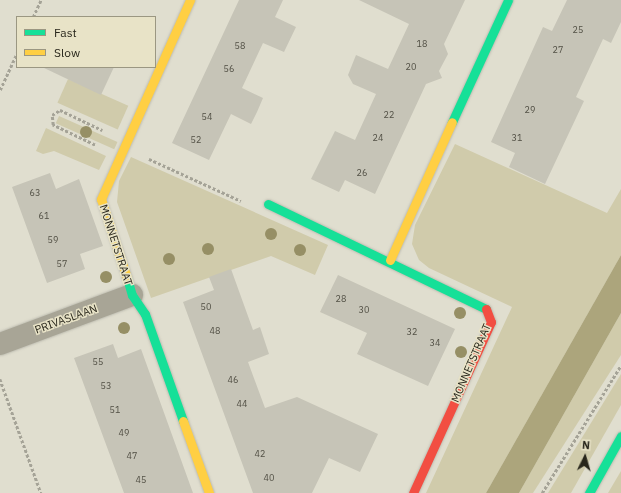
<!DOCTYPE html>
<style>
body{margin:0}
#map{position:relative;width:621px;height:493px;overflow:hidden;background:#e0decf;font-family:"IBM Plex Sans",sans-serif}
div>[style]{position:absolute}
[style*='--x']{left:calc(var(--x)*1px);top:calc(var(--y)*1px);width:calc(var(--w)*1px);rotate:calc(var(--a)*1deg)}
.green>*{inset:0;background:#d0cbab;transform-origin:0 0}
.water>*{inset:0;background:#aca57c}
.building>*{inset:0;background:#c6c4b7}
.path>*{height:2.5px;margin-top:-1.25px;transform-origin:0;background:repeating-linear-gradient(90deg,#a5a397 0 3px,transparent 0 5px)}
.roads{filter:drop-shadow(0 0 1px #bdbcb0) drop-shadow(0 0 1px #bdbcb0)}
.street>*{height:22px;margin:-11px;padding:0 11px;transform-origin:11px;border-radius:11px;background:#a8a596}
.fast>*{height:9px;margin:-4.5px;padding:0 4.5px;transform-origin:4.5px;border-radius:4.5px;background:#16e098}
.slow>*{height:9px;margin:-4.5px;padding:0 4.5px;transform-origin:4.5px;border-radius:4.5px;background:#ffcf43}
.jam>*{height:9px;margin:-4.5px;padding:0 4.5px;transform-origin:4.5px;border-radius:4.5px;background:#f24e42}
.trees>*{width:12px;height:12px;margin:-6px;border-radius:50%;background:#968f65}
span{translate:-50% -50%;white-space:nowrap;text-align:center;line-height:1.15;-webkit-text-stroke:3px #e8e3c7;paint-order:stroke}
.number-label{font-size:9px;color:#514f44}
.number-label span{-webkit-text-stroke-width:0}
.street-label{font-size:11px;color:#28261b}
.legend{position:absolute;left:16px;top:16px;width:140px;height:52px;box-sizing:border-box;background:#e8e3c7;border:1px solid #9b9782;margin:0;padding:5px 7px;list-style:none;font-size:12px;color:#28261b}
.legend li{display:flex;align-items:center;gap:8px;height:20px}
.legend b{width:20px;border:1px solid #9b9782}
.north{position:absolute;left:565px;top:437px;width:40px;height:40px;-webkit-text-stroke:3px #e8e3c7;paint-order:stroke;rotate:5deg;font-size:11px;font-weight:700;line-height:16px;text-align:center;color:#28261b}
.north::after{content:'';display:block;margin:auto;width:14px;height:18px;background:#28261b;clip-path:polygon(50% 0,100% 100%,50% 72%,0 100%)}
</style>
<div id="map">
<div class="green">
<div style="left:68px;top:79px;width:66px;height:26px;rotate:24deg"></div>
<div style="left:59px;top:116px;width:64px;height:8px;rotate:24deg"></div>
<div style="clip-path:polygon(46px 128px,106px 156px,99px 170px,54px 151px,43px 154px,36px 151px)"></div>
<div style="clip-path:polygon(455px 144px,607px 213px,621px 189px,621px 255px,486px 493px,426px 493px,512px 307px,429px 268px,419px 260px,412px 244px,415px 225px)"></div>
<div style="clip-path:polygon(131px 157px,328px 245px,315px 275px,271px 256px,151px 298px,117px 202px,119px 181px)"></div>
<div style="clip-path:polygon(621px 313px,621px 355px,533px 493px,519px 493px)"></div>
<div style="clip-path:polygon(621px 374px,621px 405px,571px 493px,548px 493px)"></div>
<div style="clip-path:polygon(621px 471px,621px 493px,608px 493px)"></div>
</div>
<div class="water">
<div style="clip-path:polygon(621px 255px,621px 313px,519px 493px,486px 493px)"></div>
</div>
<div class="building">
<div style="clip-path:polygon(239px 0,283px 0,275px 17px,296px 27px,284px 52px,263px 43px,242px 88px,263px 98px,257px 112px,251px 124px,231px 114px,209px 160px,172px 143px)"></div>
<div style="clip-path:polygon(359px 0,465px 0,444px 44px,448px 54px,439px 71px,442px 78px,426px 84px,375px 194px,345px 180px,339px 192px,311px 179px,335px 131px,355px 140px,376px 94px,353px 84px,348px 75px,356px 55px,388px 69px,409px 24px)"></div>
<div style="clip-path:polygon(567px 0,621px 0,621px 22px,611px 43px,603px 39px,576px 97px,584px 101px,545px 184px,509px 167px,515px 153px,491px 142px,543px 27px,552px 31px)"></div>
<div style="clip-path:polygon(42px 67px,114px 67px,101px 95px)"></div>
<div style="clip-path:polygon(50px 173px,56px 189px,79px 179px,103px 246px,80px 254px,85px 269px,47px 283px,12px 187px)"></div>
<div style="clip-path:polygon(231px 269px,253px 330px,260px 327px,269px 354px,248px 362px,265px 408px,297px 397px,378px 434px,360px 472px,329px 458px,312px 493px,253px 493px,183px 302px,214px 290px,209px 277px)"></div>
<div style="clip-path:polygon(338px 275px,455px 329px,428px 386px,357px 354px,367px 333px,320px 312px)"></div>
<div style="clip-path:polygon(113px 344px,118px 358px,141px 349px,193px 493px,124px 493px,74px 358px)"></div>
</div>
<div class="path">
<div style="--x:33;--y:17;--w:19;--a:-65"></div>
<div style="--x:0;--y:90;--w:41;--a:-65.3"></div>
<div style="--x:95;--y:145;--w:47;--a:-154.5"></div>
<div style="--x:53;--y:125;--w:10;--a:-96"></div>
<div style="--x:52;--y:115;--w:9;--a:-32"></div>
<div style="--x:60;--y:110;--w:47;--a:25.5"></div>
<div style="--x:149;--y:159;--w:101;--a:24.5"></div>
<div style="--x:0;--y:379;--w:121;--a:70.2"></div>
<div style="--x:542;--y:493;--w:150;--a:-58.3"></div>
</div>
<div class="roads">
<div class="street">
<div style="--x:0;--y:344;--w:141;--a:-20.4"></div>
</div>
<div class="fast">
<div style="--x:452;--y:122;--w:134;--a:-65.3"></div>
<div style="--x:268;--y:204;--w:242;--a:25.7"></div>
<div style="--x:127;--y:278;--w:18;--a:74"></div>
<div style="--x:132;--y:295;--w:23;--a:56"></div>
<div style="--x:145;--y:314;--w:114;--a:70.4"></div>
<div style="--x:589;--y:493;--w:65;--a:-60.7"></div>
</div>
<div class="slow">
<div style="--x:390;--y:260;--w:151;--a:-65.8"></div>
<div style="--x:127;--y:278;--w:83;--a:-108.2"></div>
<div style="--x:101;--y:199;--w:218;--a:-65.9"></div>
<div style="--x:183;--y:421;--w:77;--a:70.1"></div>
</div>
<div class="jam">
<div style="--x:413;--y:493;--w:188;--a:-65.5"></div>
<div style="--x:491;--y:322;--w:14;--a:-111"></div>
</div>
</div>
<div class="trees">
<div style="left:86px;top:132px"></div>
<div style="left:271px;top:234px"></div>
<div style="left:208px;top:249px"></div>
<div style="left:300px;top:250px"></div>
<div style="left:169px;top:259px"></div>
<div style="left:106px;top:277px"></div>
<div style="left:460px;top:313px"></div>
<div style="left:124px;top:328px"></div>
<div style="left:461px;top:352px"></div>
</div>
<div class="number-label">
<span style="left:578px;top:30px">25</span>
<span style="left:422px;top:44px">18</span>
<span style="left:240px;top:46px">58</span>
<span style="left:558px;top:50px">27</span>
<span style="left:411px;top:67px">20</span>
<span style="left:229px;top:69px">56</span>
<span style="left:530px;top:110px">29</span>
<span style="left:389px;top:115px">22</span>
<span style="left:207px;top:117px">54</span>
<span style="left:378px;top:138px">24</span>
<span style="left:517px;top:138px">31</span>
<span style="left:196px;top:140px">52</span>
<span style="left:362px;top:173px">26</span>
<span style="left:35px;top:193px">63</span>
<span style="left:44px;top:216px">61</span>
<span style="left:53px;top:240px">59</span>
<span style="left:62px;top:264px">57</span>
<span style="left:341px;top:299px">28</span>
<span style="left:206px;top:307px">50</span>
<span style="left:364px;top:310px">30</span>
<span style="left:215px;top:331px">48</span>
<span style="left:412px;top:332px">32</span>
<span style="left:435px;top:343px">34</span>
<span style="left:98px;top:362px">55</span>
<span style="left:233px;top:380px">46</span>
<span style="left:106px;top:386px">53</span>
<span style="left:242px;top:404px">44</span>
<span style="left:115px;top:410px">51</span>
<span style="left:124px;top:433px">49</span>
<span style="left:260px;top:454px">42</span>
<span style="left:132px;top:456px">47</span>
<span style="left:269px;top:478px">40</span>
<span style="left:141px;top:480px">45</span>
</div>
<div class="street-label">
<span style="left:116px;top:245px;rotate:72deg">MONNETSTRAAT</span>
<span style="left:66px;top:319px;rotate:-20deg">PRIVASLAAN</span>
<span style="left:471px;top:363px;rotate:-67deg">MONNETSTRAAT</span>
</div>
<ul class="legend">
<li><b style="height:5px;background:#16e098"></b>Fast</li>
<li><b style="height:5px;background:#ffcf43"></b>Slow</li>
</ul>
<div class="north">N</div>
</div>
